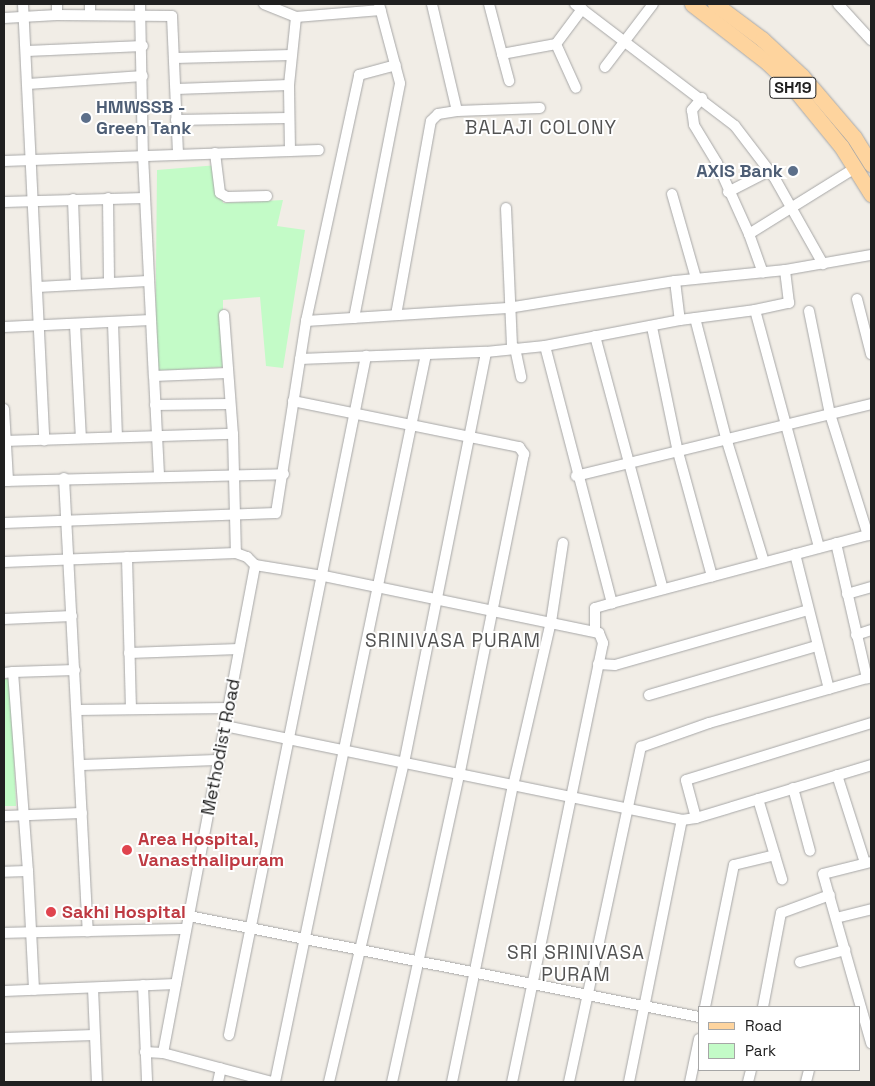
<!DOCTYPE html>
<style>
body{margin:0}
#map{position:relative;width:875px;height:1086px;overflow:hidden;background:#f1ede6;font-family:"Space Grotesk",sans-serif}
div>[style]{position:absolute}
[style*='--x']{left:calc(var(--x)*1px);top:calc(var(--y)*1px);width:calc(var(--w)*1px);rotate:calc(var(--a)*1deg)}
.park>*{inset:0;background:#c3fbc7}
.roads{filter:drop-shadow(0 0 1px #a7a7a7) drop-shadow(0 0 1px #a7a7a7)}
.street>*{height:10px;margin:-5px;padding:0 5px;transform-origin:5px;border-radius:5px;background:#fff}
.primary>*{height:15px;margin:-7.5px;padding:0 7.5px;transform-origin:7.5px;border-radius:7.5px;background:#fed49e}
.dots>*{width:14px;height:14px;translate:-50% -50%;box-sizing:border-box;border:2px solid #fff;border-radius:50%}
span{translate:-50% -50%;white-space:nowrap;text-align:center;line-height:1.15;-webkit-text-stroke:4px #fff;paint-order:stroke}
.shield-label span{padding:1px 4px;background:#fff;border:1px solid;border-radius:4px;-webkit-text-stroke-width:0}
.shield-label{font-size:16px;color:#202020;font-weight:700}
.service-label{font-size:18px;color:#4e5e75;font-weight:700}
.left{translate:0 -50%;text-align:left}
.right{translate:-100% -50%;text-align:right}
.street-label{font-size:18px;color:#202020}
.health-label{font-size:18px;color:#be3a42;font-weight:700}
.neighbourhood-label{font-size:19px;color:#535353;letter-spacing:1px}
.frame{position:absolute;inset:0;border:5px solid #202020;pointer-events:none}
.legend{position:absolute;left:698px;top:1006px;width:162px;height:65px;box-sizing:border-box;background:#fff;border:1px solid #a6a6a6;margin:0;padding:6px 9px;list-style:none;font-size:15px;color:#202020}
.legend li{display:flex;align-items:center;gap:10px;height:25px}
.legend b{width:25px;border:1px solid #a6a6a6}
</style>
<div id="map">
<div class="park">
<div style="clip-path:polygon(218px 165px,223px 203px,283px 200px,277px 226px,305px 230px,283px 368px,266px 366px,260px 297px,223px 300px,223px 367px,155px 371px,157px 170px)"></div>
<div style="clip-path:polygon(4px 679px,11px 679px,16px 806px,4px 806px)"></div>
</div>
<div class="roads">
<div class="street">
<div style="--x:23;--y:4;--w:437;--a:87.2"></div>
<div style="--x:57;--y:4;--w:11;--a:90"></div>
<div style="--x:90;--y:4;--w:10;--a:90"></div>
<div style="--x:140;--y:4;--w:151;--a:88.9"></div>
<div style="--x:143;--y:155;--w:221;--a:87.2"></div>
<div style="--x:154;--y:376;--w:73;--a:-2.4"></div>
<div style="--x:264;--y:4;--w:35;--a:22"></div>
<div style="--x:296;--y:17;--w:85;--a:-4.7"></div>
<div style="--x:489;--y:4;--w:52;--a:75.4"></div>
<div style="--x:502;--y:54;--w:55;--a:-10.5"></div>
<div style="--x:556;--y:44;--w:44;--a:-53.4"></div>
<div style="--x:575;--y:4;--w:201;--a:37.3"></div>
<div style="--x:735;--y:126;--w:64;--a:52.6"></div>
<div style="--x:774;--y:177;--w:100;--a:60.6"></div>
<div style="--x:838;--y:4;--w:49;--a:47.5"></div>
<div style="--x:4;--y:18;--w:53;--a:-3.2"></div>
<div style="--x:57;--y:15;--w:115;--a:0.5"></div>
<div style="--x:172;--y:16;--w:138;--a:87.5"></div>
<div style="--x:556;--y:44;--w:48;--a:65.6"></div>
<div style="--x:27;--y:51;--w:116;--a:-2.5"></div>
<div style="--x:502;--y:54;--w:28;--a:75"></div>
<div style="--x:175;--y:58;--w:116;--a:-1.5"></div>
<div style="--x:605;--y:67;--w:79;--a:-52.7"></div>
<div style="--x:28;--y:84;--w:115;--a:-4"></div>
<div style="--x:176;--y:89;--w:113;--a:-2"></div>
<div style="--x:702;--y:98;--w:16;--a:130"></div>
<div style="--x:692;--y:110;--w:15;--a:82"></div>
<div style="--x:694;--y:125;--w:44;--a:58.8"></div>
<div style="--x:717;--y:163;--w:78;--a:65.7"></div>
<div style="--x:749;--y:234;--w:41;--a:70.3"></div>
<div style="--x:457;--y:111;--w:83;--a:-2.1"></div>
<div style="--x:176;--y:120;--w:112;--a:-1"></div>
<div style="--x:290;--y:151;--w:66;--a:-90.9"></div>
<div style="--x:289;--y:85;--w:68;--a:-84.1"></div>
<div style="--x:215;--y:153;--w:40;--a:82.9"></div>
<div style="--x:220;--y:193;--w:8;--a:30"></div>
<div style="--x:227;--y:197;--w:40;--a:-1.4"></div>
<div style="--x:4;--y:161;--w:315;--a:-2"></div>
<div style="--x:728;--y:192;--w:46;--a:-27.1"></div>
<div style="--x:672;--y:194;--w:87;--a:74.1"></div>
<div style="--x:108;--y:198;--w:85;--a:89.3"></div>
<div style="--x:73;--y:199;--w:85;--a:88"></div>
<div style="--x:4;--y:202;--w:141;--a:-1.6"></div>
<div style="--x:506;--y:208;--w:140;--a:87.5"></div>
<div style="--x:749;--y:234;--w:125;--a:-31.9"></div>
<div style="--x:675;--y:281;--w:39;--a:83"></div>
<div style="--x:38;--y:287;--w:110;--a:-3.1"></div>
<div style="--x:857;--y:299;--w:57;--a:75.7"></div>
<div style="--x:755;--y:310;--w:246;--a:74.9"></div>
<div style="--x:809;--y:311;--w:105;--a:78.5"></div>
<div style="--x:830;--y:414;--w:127;--a:72.6"></div>
<div style="--x:224;--y:315;--w:119;--a:85.7"></div>
<div style="--x:233;--y:434;--w:119;--a:88.6"></div>
<div style="--x:396;--y:315;--w:197;--a:-79.8"></div>
<div style="--x:431;--y:121;--w:10;--a:-45"></div>
<div style="--x:438;--y:114;--w:19;--a:-9"></div>
<div style="--x:457;--y:111;--w:110;--a:-103.2"></div>
<div style="--x:354;--y:318;--w:239;--a:-78.9"></div>
<div style="--x:400;--y:83;--w:82;--a:-104.9"></div>
<div style="--x:695;--y:318;--w:124;--a:75.5"></div>
<div style="--x:726;--y:438;--w:130;--a:73"></div>
<div style="--x:306;--y:321;--w:202;--a:-3.7"></div>
<div style="--x:508;--y:308;--w:169;--a:-9.2"></div>
<div style="--x:675;--y:281;--w:111;--a:-5.7"></div>
<div style="--x:785;--y:270;--w:87;--a:-9.9"></div>
<div style="--x:113;--y:323;--w:114;--a:88"></div>
<div style="--x:75;--y:325;--w:113;--a:87"></div>
<div style="--x:4;--y:327;--w:147;--a:-2.7"></div>
<div style="--x:652;--y:327;--w:128;--a:78.3"></div>
<div style="--x:678;--y:452;--w:129;--a:74.7"></div>
<div style="--x:595;--y:336;--w:262;--a:75"></div>
<div style="--x:545;--y:346;--w:266;--a:75.4"></div>
<div style="--x:612;--y:603;--w:268;--a:-14.9"></div>
<div style="--x:515;--y:348;--w:30;--a:78"></div>
<div style="--x:300;--y:359;--w:186;--a:-2.2"></div>
<div style="--x:486;--y:352;--w:59;--a:-5.8"></div>
<div style="--x:545;--y:346;--w:137;--a:-10.9"></div>
<div style="--x:680;--y:320;--w:76;--a:-7.6"></div>
<div style="--x:755;--y:310;--w:35;--a:-12"></div>
<div style="--x:789;--y:303;--w:33;--a:-97"></div>
<div style="--x:154;--y:376;--w:99;--a:87.1"></div>
<div style="--x:293;--y:401;--w:231;--a:11.5"></div>
<div style="--x:519;--y:447;--w:9;--a:54"></div>
<div style="--x:524;--y:454;--w:328;--a:101.4"></div>
<div style="--x:459;--y:775;--w:314;--a:102.3"></div>
<div style="--x:155;--y:405;--w:74;--a:-0.8"></div>
<div style="--x:4;--y:409;--w:72;--a:86.8"></div>
<div style="--x:4;--y:441;--w:229;--a:-1.8"></div>
<div style="--x:576;--y:476;--w:304;--a:-13.7"></div>
<div style="--x:64;--y:478;--w:454;--a:87"></div>
<div style="--x:4;--y:481;--w:280;--a:-1.4"></div>
<div style="--x:4;--y:523;--w:272;--a:-2.1"></div>
<div style="--x:276;--y:513;--w:194;--a:-81.1"></div>
<div style="--x:306;--y:321;--w:252;--a:-77.8"></div>
<div style="--x:359;--y:75;--w:38;--a:-15"></div>
<div style="--x:836;--y:543;--w:139;--a:77.1"></div>
<div style="--x:795;--y:554;--w:139;--a:75.9"></div>
<div style="--x:127;--y:557;--w:152;--a:88.5"></div>
<div style="--x:4;--y:562;--w:232;--a:-2.2"></div>
<div style="--x:236;--y:553;--w:12;--a:20"></div>
<div style="--x:247;--y:557;--w:11;--a:45"></div>
<div style="--x:255;--y:565;--w:70;--a:9.1"></div>
<div style="--x:324;--y:576;--w:281;--a:11.7"></div>
<div style="--x:599;--y:633;--w:11;--a:68"></div>
<div style="--x:603;--y:643;--w:448;--a:101.7"></div>
<div style="--x:847;--y:594;--w:25;--a:-16"></div>
<div style="--x:4;--y:619;--w:68;--a:-2.5"></div>
<div style="--x:595;--y:630;--w:22;--a:-90"></div>
<div style="--x:595;--y:608;--w:18;--a:-16"></div>
<div style="--x:856;--y:635;--w:16;--a:-18"></div>
<div style="--x:129;--y:653;--w:110;--a:-2.1"></div>
<div style="--x:598;--y:664;--w:17;--a:3"></div>
<div style="--x:615;--y:665;--w:201;--a:-15.9"></div>
<div style="--x:13;--y:672;--w:62;--a:-1.8"></div>
<div style="--x:4;--y:673;--w:9;--a:-6"></div>
<div style="--x:13;--y:672;--w:200;--a:85.7"></div>
<div style="--x:28;--y:871;--w:24;--a:178"></div>
<div style="--x:649;--y:695;--w:175;--a:-16.3"></div>
<div style="--x:77;--y:710;--w:151;--a:-0.8"></div>
<div style="--x:225;--y:726;--w:467;--a:11.6"></div>
<div style="--x:682;--y:820;--w:14;--a:-8"></div>
<div style="--x:696;--y:818;--w:183;--a:-16.8"></div>
<div style="--x:81;--y:765;--w:137;--a:-2.1"></div>
<div style="--x:837;--y:775;--w:92;--a:72.3"></div>
<div style="--x:793;--y:788;--w:65;--a:74.9"></div>
<div style="--x:758;--y:799;--w:84;--a:73.3"></div>
<div style="--x:4;--y:816;--w:78;--a:-2.2"></div>
<div style="--x:696;--y:818;--w:39;--a:-105"></div>
<div style="--x:686;--y:780;--w:194;--a:-17.1"></div>
<div style="--x:871;--y:862;--w:49;--a:166"></div>
<div style="--x:823;--y:874;--w:176;--a:74.1"></div>
<div style="--x:28;--y:871;--w:119;--a:87.1"></div>
<div style="--x:189;--y:916;--w:520;--a:11.2"></div>
<div style="--x:836;--y:918;--w:36;--a:-14"></div>
<div style="--x:4;--y:933;--w:182;--a:-1.3"></div>
<div style="--x:800;--y:962;--w:47;--a:-14.9"></div>
<div style="--x:143;--y:985;--w:97;--a:87.6"></div>
<div style="--x:93;--y:988;--w:94;--a:87.6"></div>
<div style="--x:4;--y:991;--w:172;--a:-2.3"></div>
<div style="--x:705;--y:1007;--w:145;--a:-78.5"></div>
<div style="--x:734;--y:865;--w:42;--a:-13.7"></div>
<div style="--x:763;--y:1007;--w:96;--a:-79.2"></div>
<div style="--x:781;--y:913;--w:52;--a:-20.2"></div>
<div style="--x:229;--y:1035;--w:693;--a:-78.59"></div>
<div style="--x:4;--y:1038;--w:90;--a:-1.9"></div>
<div style="--x:145;--y:1052;--w:18;--a:3"></div>
<div style="--x:163;--y:1053;--w:113;--a:14.9"></div>
<div style="--x:163;--y:1053;--w:497;--a:-79.3"></div>
<div style="--x:218;--y:1082;--w:14;--a:-78"></div>
<div style="--x:275;--y:1082;--w:743;--a:-78.28"></div>
<div style="--x:329;--y:1082;--w:328;--a:-76.8"></div>
<div style="--x:404;--y:763;--w:419;--a:-78.7"></div>
<div style="--x:452;--y:1082;--w:302;--a:-78.4"></div>
<div style="--x:513;--y:786;--w:168;--a:-77"></div>
<div style="--x:551;--y:622;--w:80;--a:-81.4"></div>
<div style="--x:569;--y:1082;--w:343;--a:-77.9"></div>
<div style="--x:641;--y:747;--w:72;--a:-19.4"></div>
<div style="--x:709;--y:723;--w:168;--a:-15.9"></div>
<div style="--x:629;--y:1082;--w:267;--a:-78.6"></div>
<div style="--x:690;--y:1082;--w:44;--a:-78.2"></div>
<div style="--x:748;--y:1082;--w:12;--a:-76"></div>
<div style="--x:806;--y:1082;--w:12;--a:-76"></div>
</div>
<div class="primary">
<div style="--x:692;--y:4;--w:96;--a:37.8"></div>
<div style="--x:768;--y:63;--w:32;--a:44"></div>
<div style="--x:791;--y:85;--w:79;--a:50.7"></div>
<div style="--x:841;--y:146;--w:57;--a:58"></div>
<div style="--x:715;--y:4;--w:59;--a:36.7"></div>
<div style="--x:762;--y:39;--w:54;--a:42.8"></div>
<div style="--x:802;--y:76;--w:80;--a:49.6"></div>
<div style="--x:854;--y:137;--w:32;--a:58"></div>
</div>
</div>
<div class="dots">
<div style="left:86px;top:118px;background:#5c6f8a"></div>
<div style="left:793px;top:171px;background:#5c6f8a"></div>
<div style="left:127px;top:850px;background:#e0444e"></div>
<div style="left:51px;top:912px;background:#e0444e"></div>
</div>
<div class="shield-label">
<span style="left:793px;top:88px">SH19</span>
</div>
<div class="service-label">
<span class="left" style="left:96px;top:118px">HMWSSB -<br>Green Tank</span>
<span class="right" style="left:783px;top:171px">AXIS Bank</span>
</div>
<div class="street-label">
<span style="left:221px;top:747px;rotate:-79deg">Methodist Road</span>
</div>
<div class="health-label">
<span class="left" style="left:138px;top:850px">Area Hospital,<br>Vanasthalipuram</span>
<span class="left" style="left:62px;top:912px">Sakhi Hospital</span>
</div>
<div class="neighbourhood-label">
<span style="left:541px;top:128px">BALAJI COLONY</span>
<span style="left:453px;top:641px">SRINIVASA PURAM</span>
<span style="left:576px;top:964px">SRI SRINIVASA<br>PURAM</span>
</div>
<div class="frame"></div>
<ul class="legend">
<li><b style="height:6px;background:#fed49e"></b>Road</li>
<li><b style="height:14px;background:#c3fbc7"></b>Park</li>
</ul>
</div>
